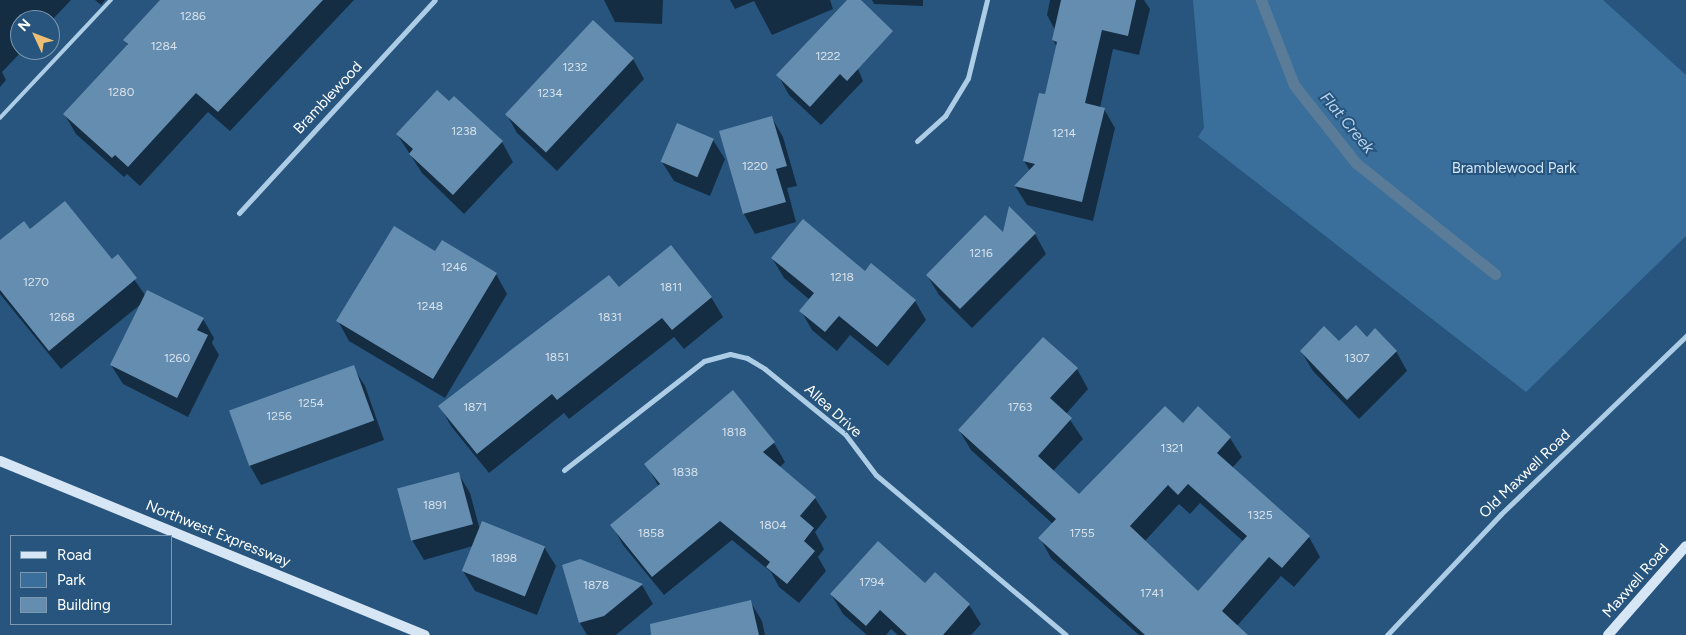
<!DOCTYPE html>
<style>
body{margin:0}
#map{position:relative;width:1686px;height:635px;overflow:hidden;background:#27557e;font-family:Figtree,sans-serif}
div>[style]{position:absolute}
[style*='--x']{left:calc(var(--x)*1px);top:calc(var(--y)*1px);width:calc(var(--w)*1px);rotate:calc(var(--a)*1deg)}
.green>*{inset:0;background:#3b6f9b}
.shadow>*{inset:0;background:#0007}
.stream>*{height:11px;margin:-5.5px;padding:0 5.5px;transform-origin:5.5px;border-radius:5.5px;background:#5a7c98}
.building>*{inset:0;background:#648db0;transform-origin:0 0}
.service>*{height:4px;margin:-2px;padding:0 2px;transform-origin:2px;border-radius:2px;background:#adcce5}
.minor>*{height:5px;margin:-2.5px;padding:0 2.5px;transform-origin:2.5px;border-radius:2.5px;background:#adcce5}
.secondary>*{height:10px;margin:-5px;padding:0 5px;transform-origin:5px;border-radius:5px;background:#d6e6f5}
span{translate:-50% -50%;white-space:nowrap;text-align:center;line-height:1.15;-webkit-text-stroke:4px #27557e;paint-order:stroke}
.number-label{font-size:12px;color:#d8e2eb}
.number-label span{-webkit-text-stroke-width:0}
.street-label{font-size:15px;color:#fff}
.park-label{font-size:15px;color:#d0e4f4}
.water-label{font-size:16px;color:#b8d5ed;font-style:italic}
.legend{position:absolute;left:10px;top:535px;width:162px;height:90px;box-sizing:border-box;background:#27557e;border:1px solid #7d99b2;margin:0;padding:6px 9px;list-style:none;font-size:15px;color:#fff}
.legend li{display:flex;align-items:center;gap:10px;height:25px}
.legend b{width:25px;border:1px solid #7d99b2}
.north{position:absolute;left:10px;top:10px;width:50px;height:50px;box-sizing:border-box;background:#27557e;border:1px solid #7d99b2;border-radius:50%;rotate:313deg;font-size:14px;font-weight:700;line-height:20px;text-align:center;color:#fff}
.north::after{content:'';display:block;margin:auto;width:18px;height:22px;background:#edbe73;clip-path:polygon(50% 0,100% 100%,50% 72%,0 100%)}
</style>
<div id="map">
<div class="green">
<div style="clip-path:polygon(1193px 0,1603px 0,1686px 75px,1686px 236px,1526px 392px,1198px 137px,1204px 128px)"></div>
</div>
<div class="shadow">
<div style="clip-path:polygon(0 0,71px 0,50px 22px,20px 20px,20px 50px,23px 50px,2px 72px,6px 80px,0 87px)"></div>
<div style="clip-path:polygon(95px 0,105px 0,101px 5px)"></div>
<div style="clip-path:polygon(162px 0,354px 0,230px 131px,208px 112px,140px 186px,127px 174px,124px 177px,76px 134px,65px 115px,128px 46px,125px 41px)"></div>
<div style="clip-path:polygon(604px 0,663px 0,662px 24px,615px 22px)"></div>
<div style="clip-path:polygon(730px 0,830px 0,833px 9px,772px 35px,754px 1px,735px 9px)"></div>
<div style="clip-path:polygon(872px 0,923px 0,923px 6px,874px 4px)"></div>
<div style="clip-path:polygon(1050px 0,1144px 0,1150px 9px,1139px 55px,1113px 49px,1100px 108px,1104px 109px,1115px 128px,1093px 221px,1027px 205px,1015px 186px,1030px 171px,1024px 161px,1046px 96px,1057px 47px,1053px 40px,1055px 30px,1047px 15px)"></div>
<div style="clip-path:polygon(844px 35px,863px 81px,821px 125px,789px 95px,778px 75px)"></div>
<div style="clip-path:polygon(633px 59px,644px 79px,557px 171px,517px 133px,506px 113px)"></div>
<div style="clip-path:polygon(772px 118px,783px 137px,797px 186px,787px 188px,796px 222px,755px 234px,744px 214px,721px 132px)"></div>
<div style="clip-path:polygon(397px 134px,502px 142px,513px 162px,464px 214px,422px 173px)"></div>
<div style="clip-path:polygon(713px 140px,725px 159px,710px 196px,674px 181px,662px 162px)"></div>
<div style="clip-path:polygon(30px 230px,112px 261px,118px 256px,145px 295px,203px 319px,214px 338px,212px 343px,219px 355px,188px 417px,123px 384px,111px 365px,141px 304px,61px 369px,0 294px,0 242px)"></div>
<div style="clip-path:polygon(1004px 234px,1035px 234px,1046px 254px,972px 328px,939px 295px,927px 275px)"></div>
<div style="clip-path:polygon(435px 252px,496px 274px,507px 294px,445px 398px,349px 341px,338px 321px)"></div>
<div style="clip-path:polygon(772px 258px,915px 301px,926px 320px,888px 366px,850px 335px,837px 351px,812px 330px,801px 311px,810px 300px,784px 278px)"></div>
<div style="clip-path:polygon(619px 289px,711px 297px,723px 317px,684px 349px,674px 337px,569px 419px,564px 413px,489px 473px,451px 426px,440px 406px)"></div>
<div style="clip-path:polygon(1367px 338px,1396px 351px,1407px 371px,1359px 419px,1313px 371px,1301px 351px)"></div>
<div style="clip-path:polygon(353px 367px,365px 386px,384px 440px,261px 485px,250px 466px,230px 412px)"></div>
<div style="clip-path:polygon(evenodd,1077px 369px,1088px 389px,1066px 414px,1083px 439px,1053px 471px,1079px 496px,1183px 424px,1198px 408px,1230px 438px,1242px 457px,1232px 468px,1309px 537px,1320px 557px,1294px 587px,1281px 576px,1237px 626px,1246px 635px,1139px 635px,1051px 558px,1040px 538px,1053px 524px,971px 450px,959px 430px,1077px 369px,1200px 503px,1244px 542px,1198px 593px,1144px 542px,1179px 504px,1190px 514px,1200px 503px)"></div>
<div style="clip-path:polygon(774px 443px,785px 462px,780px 467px,815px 498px,827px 517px,815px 532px,824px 549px,818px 557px,826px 571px,799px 603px,779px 587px,771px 572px,732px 540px,664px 595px,623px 545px,612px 525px,659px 487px,646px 464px)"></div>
<div style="clip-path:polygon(458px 473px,470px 493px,480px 530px,544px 547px,556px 566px,537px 615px,475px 591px,463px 571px,473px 546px,424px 560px,412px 540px)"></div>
<div style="clip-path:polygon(580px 561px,642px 585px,653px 604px,616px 635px,587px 635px,580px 623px,563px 566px)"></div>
<div style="clip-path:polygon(925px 585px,969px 605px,981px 624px,971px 635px,898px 635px,891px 629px,886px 635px,867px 635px,843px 614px,831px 594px)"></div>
<div style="clip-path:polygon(750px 601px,762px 621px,765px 635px,683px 635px)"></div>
</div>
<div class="stream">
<div style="--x:1261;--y:0;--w:91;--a:68.8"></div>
<div style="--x:1294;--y:85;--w:100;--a:51.5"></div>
<div style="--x:1356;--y:163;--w:178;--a:38.6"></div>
</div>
<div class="building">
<div style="clip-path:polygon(160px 0,323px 0,218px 112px,196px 93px,128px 167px,115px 155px,112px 158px,63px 114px,128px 44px,123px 40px)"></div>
<div style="clip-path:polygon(847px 0,861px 0,893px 31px,847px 81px,840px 74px,810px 107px,776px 75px)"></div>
<div style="clip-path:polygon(1061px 0,1136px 0,1128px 36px,1102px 30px,1085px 103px,1105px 108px,1082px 202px,1014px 186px,1035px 164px,1023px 161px,1039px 93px,1045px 94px,1057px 42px,1052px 40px)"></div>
<div style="left:593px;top:20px;width:56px;height:129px;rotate:43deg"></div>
<div style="clip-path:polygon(437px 90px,449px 101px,454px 96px,503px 141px,453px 195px,409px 154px,413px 149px,396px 134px)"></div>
<div style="clip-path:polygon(772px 116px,787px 166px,776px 169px,786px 202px,743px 214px,719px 131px)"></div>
<div style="left:677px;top:123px;width:40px;height:42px;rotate:23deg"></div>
<div style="clip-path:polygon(65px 201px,112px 259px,118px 254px,137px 278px,49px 351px,0 290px,0 240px,24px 221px,30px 229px)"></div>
<div style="clip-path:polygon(1009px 206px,1036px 233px,960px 309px,926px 275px,985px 215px,1003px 232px)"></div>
<div style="clip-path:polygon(803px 219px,865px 271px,871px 263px,916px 300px,877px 347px,839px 316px,825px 332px,799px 311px,814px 293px,771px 258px)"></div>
<div style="clip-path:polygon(394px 226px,435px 251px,442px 240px,497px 273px,433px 379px,336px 321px)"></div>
<div style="clip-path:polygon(671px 245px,712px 297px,672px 330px,662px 318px,557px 400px,552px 394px,477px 454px,438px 406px,609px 275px,619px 287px)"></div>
<div style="clip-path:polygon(147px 290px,204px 318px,197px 330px,208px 335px,177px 398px,110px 365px)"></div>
<div style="clip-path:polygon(1356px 325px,1367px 337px,1375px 328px,1397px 351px,1347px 400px,1300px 351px,1324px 326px,1339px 341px)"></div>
<div style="clip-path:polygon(evenodd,1043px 337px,1078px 368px,1050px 398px,1072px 418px,1038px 456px,1079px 494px,1165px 406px,1183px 423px,1198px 406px,1231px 437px,1217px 453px,1310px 536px,1282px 568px,1269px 557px,1222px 611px,1248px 635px,1145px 635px,1038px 538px,1056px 519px,958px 430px,1043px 337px,1188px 484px,1247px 536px,1198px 591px,1130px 526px,1168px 485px,1178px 495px,1188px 484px)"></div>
<div style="left:354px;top:365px;width:59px;height:133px;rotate:70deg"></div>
<div style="clip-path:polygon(733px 390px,775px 442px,763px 452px,816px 497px,800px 516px,814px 528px,804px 541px,815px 551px,787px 584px,766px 567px,770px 562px,720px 521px,652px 577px,610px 525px,660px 484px,644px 464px)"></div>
<div style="left:459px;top:472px;width:54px;height:64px;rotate:75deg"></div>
<div style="left:482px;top:521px;width:68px;height:54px;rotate:22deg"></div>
<div style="clip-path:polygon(878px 541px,925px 583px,935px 572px,970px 604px,943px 635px,907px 635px,880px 610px,866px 626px,830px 594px)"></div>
<div style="clip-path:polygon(580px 559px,643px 584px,604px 616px,579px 623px,562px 565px)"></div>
<div style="clip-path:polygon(751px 600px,759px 635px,651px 635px,650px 624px)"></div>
</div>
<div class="service">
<div style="--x:0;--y:118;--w:162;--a:-46.8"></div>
</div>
<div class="minor">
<div style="--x:917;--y:141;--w:38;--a:-42"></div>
<div style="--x:945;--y:116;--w:44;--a:-58.8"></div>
<div style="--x:968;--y:78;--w:80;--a:-76.3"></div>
<div style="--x:239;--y:213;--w:289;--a:-47.4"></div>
<div style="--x:564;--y:470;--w:177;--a:-37.9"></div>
<div style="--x:704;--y:361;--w:27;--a:-15"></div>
<div style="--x:730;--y:354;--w:17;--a:13"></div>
<div style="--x:747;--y:358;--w:21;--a:31"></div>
<div style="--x:765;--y:369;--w:103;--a:39.1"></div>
<div style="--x:845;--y:434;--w:51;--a:52.9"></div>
<div style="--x:876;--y:475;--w:248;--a:40.1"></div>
<div style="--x:1387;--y:635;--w:166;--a:-46.7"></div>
<div style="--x:1501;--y:514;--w:257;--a:-43.9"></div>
</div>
<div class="secondary">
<div style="--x:0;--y:461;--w:459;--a:22.3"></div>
<div style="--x:1608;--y:635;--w:118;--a:-48.8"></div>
</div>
<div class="number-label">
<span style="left:193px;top:17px">1286</span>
<span style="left:164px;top:47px">1284</span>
<span style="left:828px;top:57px">1222</span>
<span style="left:575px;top:68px">1232</span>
<span style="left:121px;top:93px">1280</span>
<span style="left:550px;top:94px">1234</span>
<span style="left:464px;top:132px">1238</span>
<span style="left:1064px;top:134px">1214</span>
<span style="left:755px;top:167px">1220</span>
<span style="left:981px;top:254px">1216</span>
<span style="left:454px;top:268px">1246</span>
<span style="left:842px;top:278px">1218</span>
<span style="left:36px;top:283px">1270</span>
<span style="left:671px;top:288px">1811</span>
<span style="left:430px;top:307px">1248</span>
<span style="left:62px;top:318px">1268</span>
<span style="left:610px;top:318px">1831</span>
<span style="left:557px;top:358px">1851</span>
<span style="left:177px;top:359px">1260</span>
<span style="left:1357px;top:359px">1307</span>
<span style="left:311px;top:404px">1254</span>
<span style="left:475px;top:408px">1871</span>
<span style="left:1020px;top:408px">1763</span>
<span style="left:279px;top:417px">1256</span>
<span style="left:734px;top:433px">1818</span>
<span style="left:1172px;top:449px">1321</span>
<span style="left:685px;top:473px">1838</span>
<span style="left:435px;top:506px">1891</span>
<span style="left:1260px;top:516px">1325</span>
<span style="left:773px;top:526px">1804</span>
<span style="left:651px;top:534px">1858</span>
<span style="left:1082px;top:534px">1755</span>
<span style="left:504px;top:559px">1898</span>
<span style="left:872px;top:583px">1794</span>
<span style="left:596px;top:586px">1878</span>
<span style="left:1152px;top:594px">1741</span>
</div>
<div class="street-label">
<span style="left:328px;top:98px;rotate:-47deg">Bramblewood</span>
<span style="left:833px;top:411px;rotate:42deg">Allea Drive</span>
<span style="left:1525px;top:474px;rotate:-44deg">Old Maxwell Road</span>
<span style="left:218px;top:534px;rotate:22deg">Northwest Expressway</span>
<span style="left:1636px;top:581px;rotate:-49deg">Maxwell Road</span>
</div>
<div class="park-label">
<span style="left:1514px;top:169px">Bramblewood Park</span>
</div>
<div class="water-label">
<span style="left:1347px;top:123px;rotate:50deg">Flat Creek</span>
</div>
<ul class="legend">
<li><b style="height:6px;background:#d6e6f5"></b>Road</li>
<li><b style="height:14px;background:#3b6f9b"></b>Park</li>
<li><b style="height:14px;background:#648db0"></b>Building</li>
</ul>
<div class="north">N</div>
</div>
